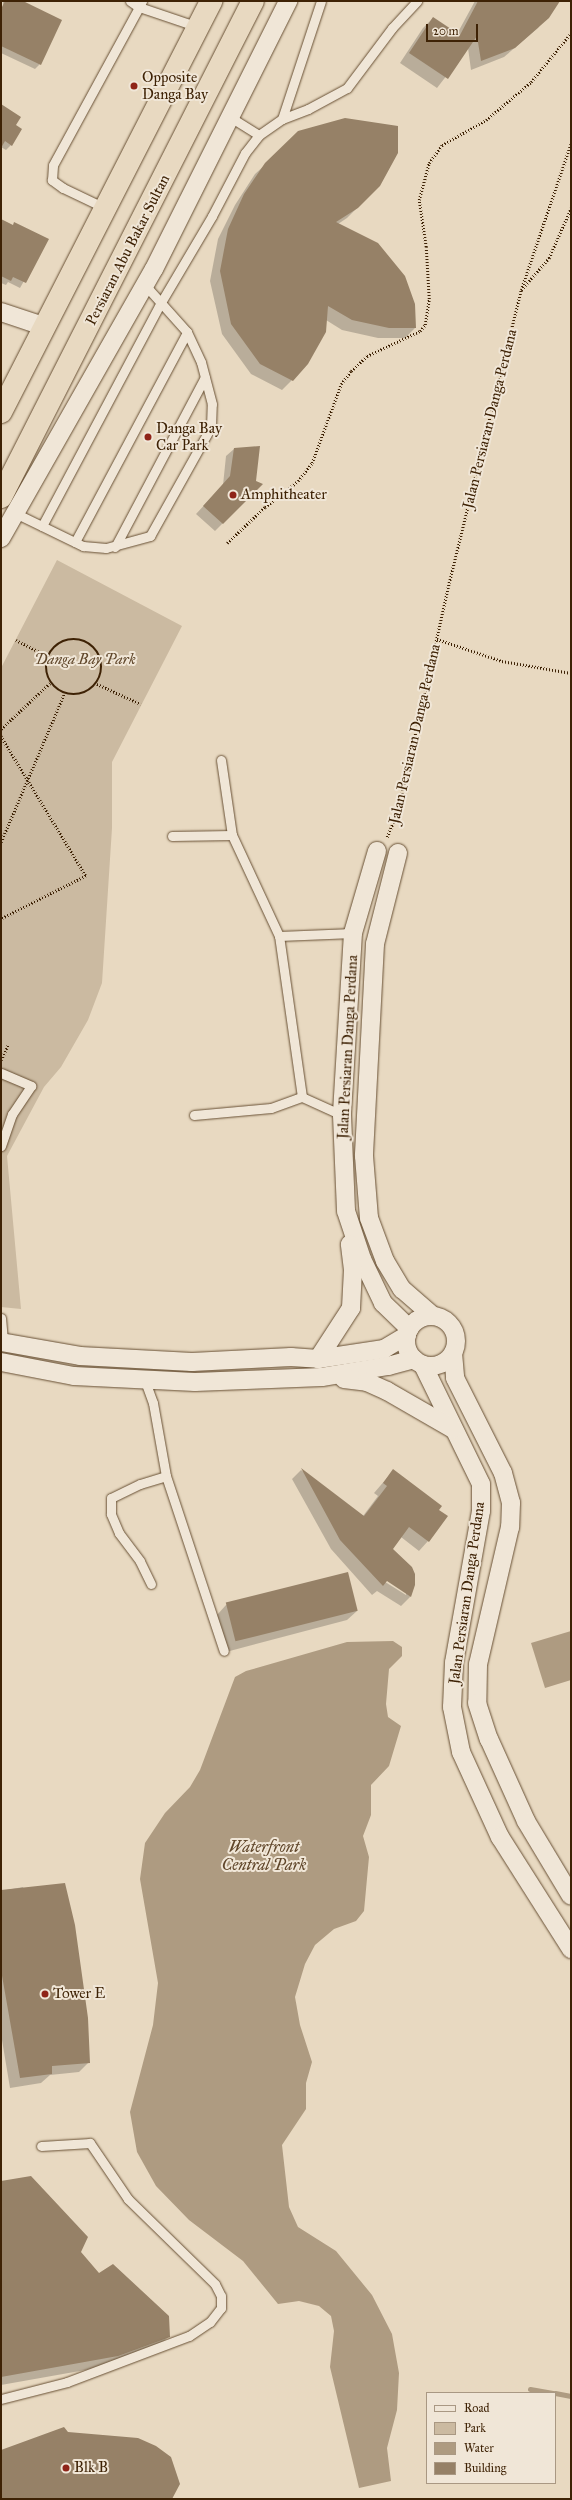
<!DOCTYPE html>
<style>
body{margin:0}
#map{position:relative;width:572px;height:2500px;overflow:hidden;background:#e8d9c1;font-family:"IM FELL Great Primer",serif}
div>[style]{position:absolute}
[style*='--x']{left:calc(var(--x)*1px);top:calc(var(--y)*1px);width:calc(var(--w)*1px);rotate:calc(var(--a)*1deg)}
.green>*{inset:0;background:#cbbaa1}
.water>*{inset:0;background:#ae9b81}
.shadow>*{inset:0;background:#0003}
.stream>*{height:5px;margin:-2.5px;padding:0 2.5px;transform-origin:2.5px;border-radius:2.5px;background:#ae9b81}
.building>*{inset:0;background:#968167;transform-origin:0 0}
.path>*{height:2.5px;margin-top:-1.25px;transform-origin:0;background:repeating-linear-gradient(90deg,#3e2205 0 1px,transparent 0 3px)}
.path>.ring{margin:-1.25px;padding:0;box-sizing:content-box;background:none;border:2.5px solid #3e2205;border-radius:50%}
.roads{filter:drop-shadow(0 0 1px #685034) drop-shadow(0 0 1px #685034)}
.service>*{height:9px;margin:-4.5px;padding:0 4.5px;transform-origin:4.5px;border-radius:4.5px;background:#f0e6d7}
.minor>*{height:18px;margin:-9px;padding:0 9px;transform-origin:9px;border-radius:9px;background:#f0e6d7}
.minor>.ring{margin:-9px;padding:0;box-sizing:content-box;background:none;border:18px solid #f0e6d7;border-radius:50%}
.trunk>*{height:22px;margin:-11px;padding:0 11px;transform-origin:11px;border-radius:11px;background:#e8d9c1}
.dots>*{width:11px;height:11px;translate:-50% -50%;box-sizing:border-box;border:2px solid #f0e6d7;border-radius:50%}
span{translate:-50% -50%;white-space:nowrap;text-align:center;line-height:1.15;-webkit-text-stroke:4px #f0e6d7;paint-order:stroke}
.poi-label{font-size:15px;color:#3e2205}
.left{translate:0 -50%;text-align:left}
.street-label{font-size:15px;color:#3e2205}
.park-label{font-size:15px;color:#61482c;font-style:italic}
.water-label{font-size:16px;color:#60462a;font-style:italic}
.frame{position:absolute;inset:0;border:2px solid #3e2205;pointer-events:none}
.legend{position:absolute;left:426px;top:2392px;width:130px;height:92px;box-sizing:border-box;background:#f0e6d7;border:1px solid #a99883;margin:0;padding:5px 7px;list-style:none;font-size:12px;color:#3e2205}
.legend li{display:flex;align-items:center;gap:8px;height:20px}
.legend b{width:20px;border:1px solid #a99883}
.scale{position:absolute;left:426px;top:24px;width:52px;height:18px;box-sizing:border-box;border:2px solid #3e2205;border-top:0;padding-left:5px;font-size:12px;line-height:14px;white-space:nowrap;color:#3e2205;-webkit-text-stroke:3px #f0e6d7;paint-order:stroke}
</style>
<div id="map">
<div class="green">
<div style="clip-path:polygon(57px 560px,182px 626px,112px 762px,112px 828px,102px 983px,88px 1020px,61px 1067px,44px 1087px,7px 1156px,21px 1309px,1px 1307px,1px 668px)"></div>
</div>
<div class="water">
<div style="clip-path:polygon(571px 1631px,571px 1680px,545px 1688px,531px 1643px)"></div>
<div style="clip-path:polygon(393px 1641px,402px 1647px,402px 1656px,389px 1669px,386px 1704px,388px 1717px,401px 1726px,389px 1766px,371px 1785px,371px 1815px,363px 1836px,369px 1857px,364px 1911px,356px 1921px,334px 1929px,315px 1945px,305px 1964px,295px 1997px,300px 2025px,312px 2062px,306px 2083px,306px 2109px,282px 2145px,289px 2207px,298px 2227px,336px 2251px,372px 2295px,392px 2334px,399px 2373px,397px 2410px,387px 2448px,391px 2481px,359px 2488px,330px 2367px,334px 2331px,331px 2316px,319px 2306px,299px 2301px,278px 2304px,243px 2261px,189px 2220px,156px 2186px,137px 2152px,130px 2112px,153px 2025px,158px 1983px,140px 1879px,145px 1843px,165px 1813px,190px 1787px,200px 1770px,235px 1677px,246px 1671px,347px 1642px)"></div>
</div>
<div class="shadow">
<div style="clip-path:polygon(3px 1px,21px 1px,40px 64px,35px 69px,1px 53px)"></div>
<div style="clip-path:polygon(475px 1px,559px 1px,538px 28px,504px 57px,471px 70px,468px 48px,437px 88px,400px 63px,423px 28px,433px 18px,457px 34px)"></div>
<div style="clip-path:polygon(1px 105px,14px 125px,11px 145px,6px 150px,1px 147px)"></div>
<div style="clip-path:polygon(266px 164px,379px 186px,347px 218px,338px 224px,415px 328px,405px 338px,378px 338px,342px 330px,326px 320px,292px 380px,282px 390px,251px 374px,222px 334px,210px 281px,218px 239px,235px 205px,255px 174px)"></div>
<div style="clip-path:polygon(1px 223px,48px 239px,20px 288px,8px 282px,6px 285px,1px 283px)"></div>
<div style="clip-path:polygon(234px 449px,255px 481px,261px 485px,215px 531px,196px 514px,223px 485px,226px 456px)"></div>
<div style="clip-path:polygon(evenodd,301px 1470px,363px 1516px,378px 1496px,374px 1493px,393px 1471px,428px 1541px,419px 1551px,401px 1537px,392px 1549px,414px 1585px,410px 1597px,401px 1606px,377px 1591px,372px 1595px,331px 1549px,292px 1479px,301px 1470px,383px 1578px,406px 1592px,406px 1595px,382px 1580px,383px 1578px)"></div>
<div style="clip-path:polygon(226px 1605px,357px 1611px,347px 1620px,226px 1652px,217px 1615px)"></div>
<div style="clip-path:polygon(23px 1887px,89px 2062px,79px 2072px,50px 2075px,41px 2083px,10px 2088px,1px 2034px,1px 1891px)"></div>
<div style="clip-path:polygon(1px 2182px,80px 2252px,99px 2275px,169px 2336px,159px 2346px,108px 2366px,1px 2385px)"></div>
</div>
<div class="stream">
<div style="--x:530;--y:2389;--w:23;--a:10"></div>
<div style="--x:555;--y:2393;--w:16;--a:11"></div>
</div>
<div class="building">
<div style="clip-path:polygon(5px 1px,23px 1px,62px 20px,41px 65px,1px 46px,1px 9px)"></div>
<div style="clip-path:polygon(478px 1px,560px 1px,549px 18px,515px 48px,481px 61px,477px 36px,448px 79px,409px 53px,433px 17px,460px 35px)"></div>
<div style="clip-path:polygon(1px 104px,21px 117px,16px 125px,22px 129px,12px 146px,5px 141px,1px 148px)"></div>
<div style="clip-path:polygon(345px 118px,398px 126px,398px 153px,380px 186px,358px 208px,336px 222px,378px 243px,405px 276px,415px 304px,416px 328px,389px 328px,352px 320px,328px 306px,326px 332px,308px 364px,293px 381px,260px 364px,231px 324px,220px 271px,228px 229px,244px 194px,265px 163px,298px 131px)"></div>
<div style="clip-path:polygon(1px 219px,13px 225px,14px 222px,49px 239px,26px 283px,13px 277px,11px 281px,1px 276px)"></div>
<div style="clip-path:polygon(260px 446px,256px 481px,263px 484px,223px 524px,203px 506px,230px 476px,234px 448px)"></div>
<div style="clip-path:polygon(301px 1468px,364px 1516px,387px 1486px,383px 1483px,393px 1469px,442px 1506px,439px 1510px,448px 1516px,429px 1542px,409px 1527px,393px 1549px,412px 1567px,415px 1574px,415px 1585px,411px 1597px,387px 1581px,383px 1586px,340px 1540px)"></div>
<div style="left:348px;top:1572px;width:40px;height:126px;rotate:76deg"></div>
<div style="clip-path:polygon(65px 1883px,75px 1925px,88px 2018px,90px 2063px,52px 2066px,52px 2074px,20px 2078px,1px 1970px,1px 1890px)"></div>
<div style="clip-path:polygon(31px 2176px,88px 2237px,81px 2252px,99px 2273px,113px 2264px,169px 2316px,170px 2337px,118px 2356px,1px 2377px,1px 2181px)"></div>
<div style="clip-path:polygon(64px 2427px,68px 2432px,138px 2438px,156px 2446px,171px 2457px,180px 2484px,172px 2499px,1px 2499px,1px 2450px)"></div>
</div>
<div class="path">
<div style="--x:522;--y:287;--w:152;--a:-71.2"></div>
<div style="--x:227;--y:543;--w:52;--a:-43.5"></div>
<div style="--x:265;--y:507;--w:42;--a:-38.2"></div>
<div style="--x:298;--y:481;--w:23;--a:-52"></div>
<div style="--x:312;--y:463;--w:84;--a:-69.8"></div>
<div style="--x:341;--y:384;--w:16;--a:-52"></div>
<div style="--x:351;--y:371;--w:22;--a:-43"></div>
<div style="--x:367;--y:356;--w:59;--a:-25.3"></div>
<div style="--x:420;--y:331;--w:8;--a:-50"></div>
<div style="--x:425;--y:325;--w:26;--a:-81"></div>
<div style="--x:429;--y:299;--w:52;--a:-93.3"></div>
<div style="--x:426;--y:247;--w:48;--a:-98.5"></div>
<div style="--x:419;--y:200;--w:38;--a:-75"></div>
<div style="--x:429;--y:163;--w:22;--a:-54"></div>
<div style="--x:442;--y:145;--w:51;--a:-29.6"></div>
<div style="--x:486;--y:120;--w:59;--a:-40.2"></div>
<div style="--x:531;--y:82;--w:63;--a:-50.8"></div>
<div class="ring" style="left:46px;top:639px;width:53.5px;height:53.5px"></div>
<div style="--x:437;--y:639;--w:69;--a:18.7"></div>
<div style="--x:502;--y:661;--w:70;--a:9.9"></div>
<div style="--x:16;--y:640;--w:35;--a:27"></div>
<div style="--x:97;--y:684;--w:48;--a:24.4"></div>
<div style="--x:1;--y:729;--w:67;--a:-43.2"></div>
<div style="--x:1;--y:736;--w:164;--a:58.7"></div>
<div style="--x:86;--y:876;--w:95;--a:153.2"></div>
<div style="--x:387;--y:837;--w:28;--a:-67"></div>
<div style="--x:398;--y:811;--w:234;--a:-77.4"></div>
<div style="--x:449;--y:583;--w:302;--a:-76.2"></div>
<div style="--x:521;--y:290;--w:43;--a:-48.8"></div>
<div style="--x:549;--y:258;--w:55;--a:-66.3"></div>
<div style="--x:1;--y:842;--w:161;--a:-66.9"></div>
<div style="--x:1;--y:1060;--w:17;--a:-65"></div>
</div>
<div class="roads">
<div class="service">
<div style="--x:130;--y:1;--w:11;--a:34"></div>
<div style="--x:139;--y:7;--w:7;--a:-63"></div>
<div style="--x:230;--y:117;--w:34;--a:32"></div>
<div style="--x:282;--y:119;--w:124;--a:-71.7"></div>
<div style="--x:105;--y:208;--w:47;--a:-154.5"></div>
<div style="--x:63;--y:188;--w:14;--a:-144"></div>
<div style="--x:52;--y:180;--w:15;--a:-86"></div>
<div style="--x:53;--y:165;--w:180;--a:-61.4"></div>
<div style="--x:139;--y:7;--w:62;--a:18.7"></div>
<div style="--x:15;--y:513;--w:76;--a:25.9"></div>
<div style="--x:83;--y:546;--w:23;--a:5"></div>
<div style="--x:106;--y:548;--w:46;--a:-15.3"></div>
<div style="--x:150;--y:536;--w:125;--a:-60.8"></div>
<div style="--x:211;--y:427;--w:23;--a:-88"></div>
<div style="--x:212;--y:404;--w:43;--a:-104.7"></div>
<div style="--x:201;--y:362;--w:33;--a:-115"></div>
<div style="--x:187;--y:332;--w:63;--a:-131.8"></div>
<div style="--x:42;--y:526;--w:251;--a:-62"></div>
<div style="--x:160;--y:304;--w:102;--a:-59.4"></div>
<div style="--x:212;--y:216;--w:71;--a:-62.4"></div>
<div style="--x:245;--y:153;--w:23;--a:-52"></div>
<div style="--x:259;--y:135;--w:28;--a:-35"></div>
<div style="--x:282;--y:119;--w:28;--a:-21"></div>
<div style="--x:308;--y:109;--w:44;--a:-28.3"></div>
<div style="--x:347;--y:88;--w:75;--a:-53.1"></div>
<div style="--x:392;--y:28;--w:37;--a:-47"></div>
<div style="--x:75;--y:542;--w:238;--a:-61.9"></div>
<div style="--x:115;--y:547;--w:192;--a:-62.1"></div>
<div style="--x:221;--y:760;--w:76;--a:81.7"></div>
<div style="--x:232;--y:835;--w:111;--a:65"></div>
<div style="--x:172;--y:836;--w:60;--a:-1"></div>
<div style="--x:1;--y:1073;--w:33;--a:23"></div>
<div style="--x:31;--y:1086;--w:34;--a:124"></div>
<div style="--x:12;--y:1114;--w:34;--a:109"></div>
<div style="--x:302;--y:1097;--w:163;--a:-98.1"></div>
<div style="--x:279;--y:936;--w:74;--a:-2.3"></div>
<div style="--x:194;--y:1115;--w:77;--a:-5.2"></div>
<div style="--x:271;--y:1108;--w:33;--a:-20"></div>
<div style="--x:302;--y:1097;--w:44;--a:24.2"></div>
<div style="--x:1;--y:1318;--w:25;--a:85"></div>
<div style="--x:145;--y:1381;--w:23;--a:70"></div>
<div style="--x:153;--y:1403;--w:74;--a:79.9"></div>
<div style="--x:166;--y:1476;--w:184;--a:71.7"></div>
<div style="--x:151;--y:1584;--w:25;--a:-116"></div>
<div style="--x:140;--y:1561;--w:35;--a:-127"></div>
<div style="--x:119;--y:1533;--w:21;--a:-113"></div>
<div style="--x:111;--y:1514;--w:16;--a:-90"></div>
<div style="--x:111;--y:1498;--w:32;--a:-26"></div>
<div style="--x:140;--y:1484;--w:27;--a:-17"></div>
<div style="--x:1;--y:2399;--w:68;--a:-14.4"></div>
<div style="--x:67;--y:2382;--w:130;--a:-20.7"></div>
<div style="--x:189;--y:2336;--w:25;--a:-34"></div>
<div style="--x:210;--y:2322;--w:18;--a:-52"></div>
<div style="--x:221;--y:2308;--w:12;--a:-90"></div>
<div style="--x:221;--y:2296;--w:13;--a:-117"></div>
<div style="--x:215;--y:2284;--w:122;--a:-135.7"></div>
<div style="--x:128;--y:2199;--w:68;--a:-124.2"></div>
<div style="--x:90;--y:2143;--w:49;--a:176.5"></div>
</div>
<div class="minor">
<div style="--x:1;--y:312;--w:47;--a:18.4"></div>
<div style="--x:1;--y:538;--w:309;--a:-60.4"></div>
<div style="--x:154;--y:269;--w:300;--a:-63.4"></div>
<div style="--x:377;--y:851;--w:85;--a:106.3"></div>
<div style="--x:353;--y:933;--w:182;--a:93.5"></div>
<div style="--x:342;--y:1115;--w:96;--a:87.6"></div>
<div style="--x:346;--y:1211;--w:51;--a:71.6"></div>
<div style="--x:362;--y:1259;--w:49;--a:64.5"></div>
<div style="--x:383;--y:1303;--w:37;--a:44"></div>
<div style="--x:398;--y:853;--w:94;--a:104.2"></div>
<div style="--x:375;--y:944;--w:212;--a:93"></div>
<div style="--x:364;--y:1156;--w:62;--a:85.4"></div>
<div style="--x:369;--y:1218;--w:46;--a:69.6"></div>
<div style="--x:385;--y:1261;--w:33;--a:59"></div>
<div style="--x:402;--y:1289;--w:40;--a:41"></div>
<div class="ring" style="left:406px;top:1316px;width:32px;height:32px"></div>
<div style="--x:1;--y:1342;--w:80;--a:10"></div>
<div style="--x:80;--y:1356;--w:112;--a:3.1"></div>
<div style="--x:192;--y:1362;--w:99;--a:-2.9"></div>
<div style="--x:291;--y:1357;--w:27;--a:4"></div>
<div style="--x:318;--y:1359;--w:67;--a:-8.6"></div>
<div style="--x:384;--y:1349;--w:27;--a:-31"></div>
<div style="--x:453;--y:1353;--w:25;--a:85"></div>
<div style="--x:455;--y:1378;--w:106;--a:63.2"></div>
<div style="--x:503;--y:1473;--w:31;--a:75"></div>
<div style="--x:511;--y:1503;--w:24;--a:92"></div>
<div style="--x:510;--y:1527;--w:141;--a:103.1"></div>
<div style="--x:478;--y:1664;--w:39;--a:91"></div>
<div style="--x:477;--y:1703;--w:38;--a:72"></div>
<div style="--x:489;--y:1739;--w:90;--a:65.7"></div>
<div style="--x:526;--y:1821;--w:87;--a:59"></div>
<div style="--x:318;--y:1359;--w:61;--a:-57.1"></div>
<div style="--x:351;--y:1308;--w:38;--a:-87"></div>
<div style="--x:353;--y:1270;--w:26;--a:-97"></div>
<div style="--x:1;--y:1362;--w:74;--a:10.9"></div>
<div style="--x:74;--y:1376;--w:121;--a:2.8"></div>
<div style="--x:195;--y:1382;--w:127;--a:-2.3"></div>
<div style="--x:322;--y:1377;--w:67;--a:-9.5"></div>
<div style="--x:388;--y:1366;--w:27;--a:-15"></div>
<div style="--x:423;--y:1365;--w:132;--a:64"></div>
<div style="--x:481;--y:1484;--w:27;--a:90"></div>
<div style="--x:481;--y:1511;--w:154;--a:100.1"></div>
<div style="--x:454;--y:1663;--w:44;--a:92.6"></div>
<div style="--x:452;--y:1707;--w:46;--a:78.7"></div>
<div style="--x:461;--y:1752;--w:94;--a:65.4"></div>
<div style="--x:500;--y:1837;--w:133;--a:57.6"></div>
<div style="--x:344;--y:1379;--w:23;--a:7"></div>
<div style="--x:367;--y:1382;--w:22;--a:24"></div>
<div style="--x:387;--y:1391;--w:76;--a:29.9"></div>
</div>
<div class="trunk">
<div style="--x:1;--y:412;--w:462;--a:-62.9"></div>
<div style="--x:1;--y:497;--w:556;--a:-63.07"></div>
</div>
</div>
<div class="dots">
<div style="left:134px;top:86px;background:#8f2418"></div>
<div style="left:148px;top:437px;background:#8f2418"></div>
<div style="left:233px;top:495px;background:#8f2418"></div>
<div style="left:45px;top:1994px;background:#8f2418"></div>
<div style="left:66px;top:2468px;background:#8f2418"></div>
</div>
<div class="poi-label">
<span class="left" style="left:142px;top:86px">Opposite<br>Danga Bay</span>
<span class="left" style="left:156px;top:437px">Danga Bay<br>Car Park</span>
<span class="left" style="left:241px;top:495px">Amphitheater</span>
<span class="left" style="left:53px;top:1994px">Tower E</span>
<span class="left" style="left:74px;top:2468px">Blk B</span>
</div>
<div class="street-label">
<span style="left:128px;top:250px;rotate:-63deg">Persiaran Abu Bakar Sultan</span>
<span style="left:490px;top:419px;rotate:-76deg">Jalan Persiaran Danga Perdana</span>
<span style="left:415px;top:734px;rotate:-77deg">Jalan Persiaran Danga Perdana</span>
<span style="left:348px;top:1047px;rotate:-87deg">Jalan Persiaran Danga Perdana</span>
<span style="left:467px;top:1593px;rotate:-82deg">Jalan Persiaran Danga Perdana</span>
</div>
<div class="park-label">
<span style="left:85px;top:660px">Danga Bay Park</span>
</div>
<div class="water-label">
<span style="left:264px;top:1856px">Waterfront<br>Central Park</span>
</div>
<div class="frame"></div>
<ul class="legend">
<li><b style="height:5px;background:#f0e6d7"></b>Road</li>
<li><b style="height:11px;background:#cbbaa1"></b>Park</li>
<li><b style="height:11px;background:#ae9b81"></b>Water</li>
<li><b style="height:11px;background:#968167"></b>Building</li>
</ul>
<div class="scale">20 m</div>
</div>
